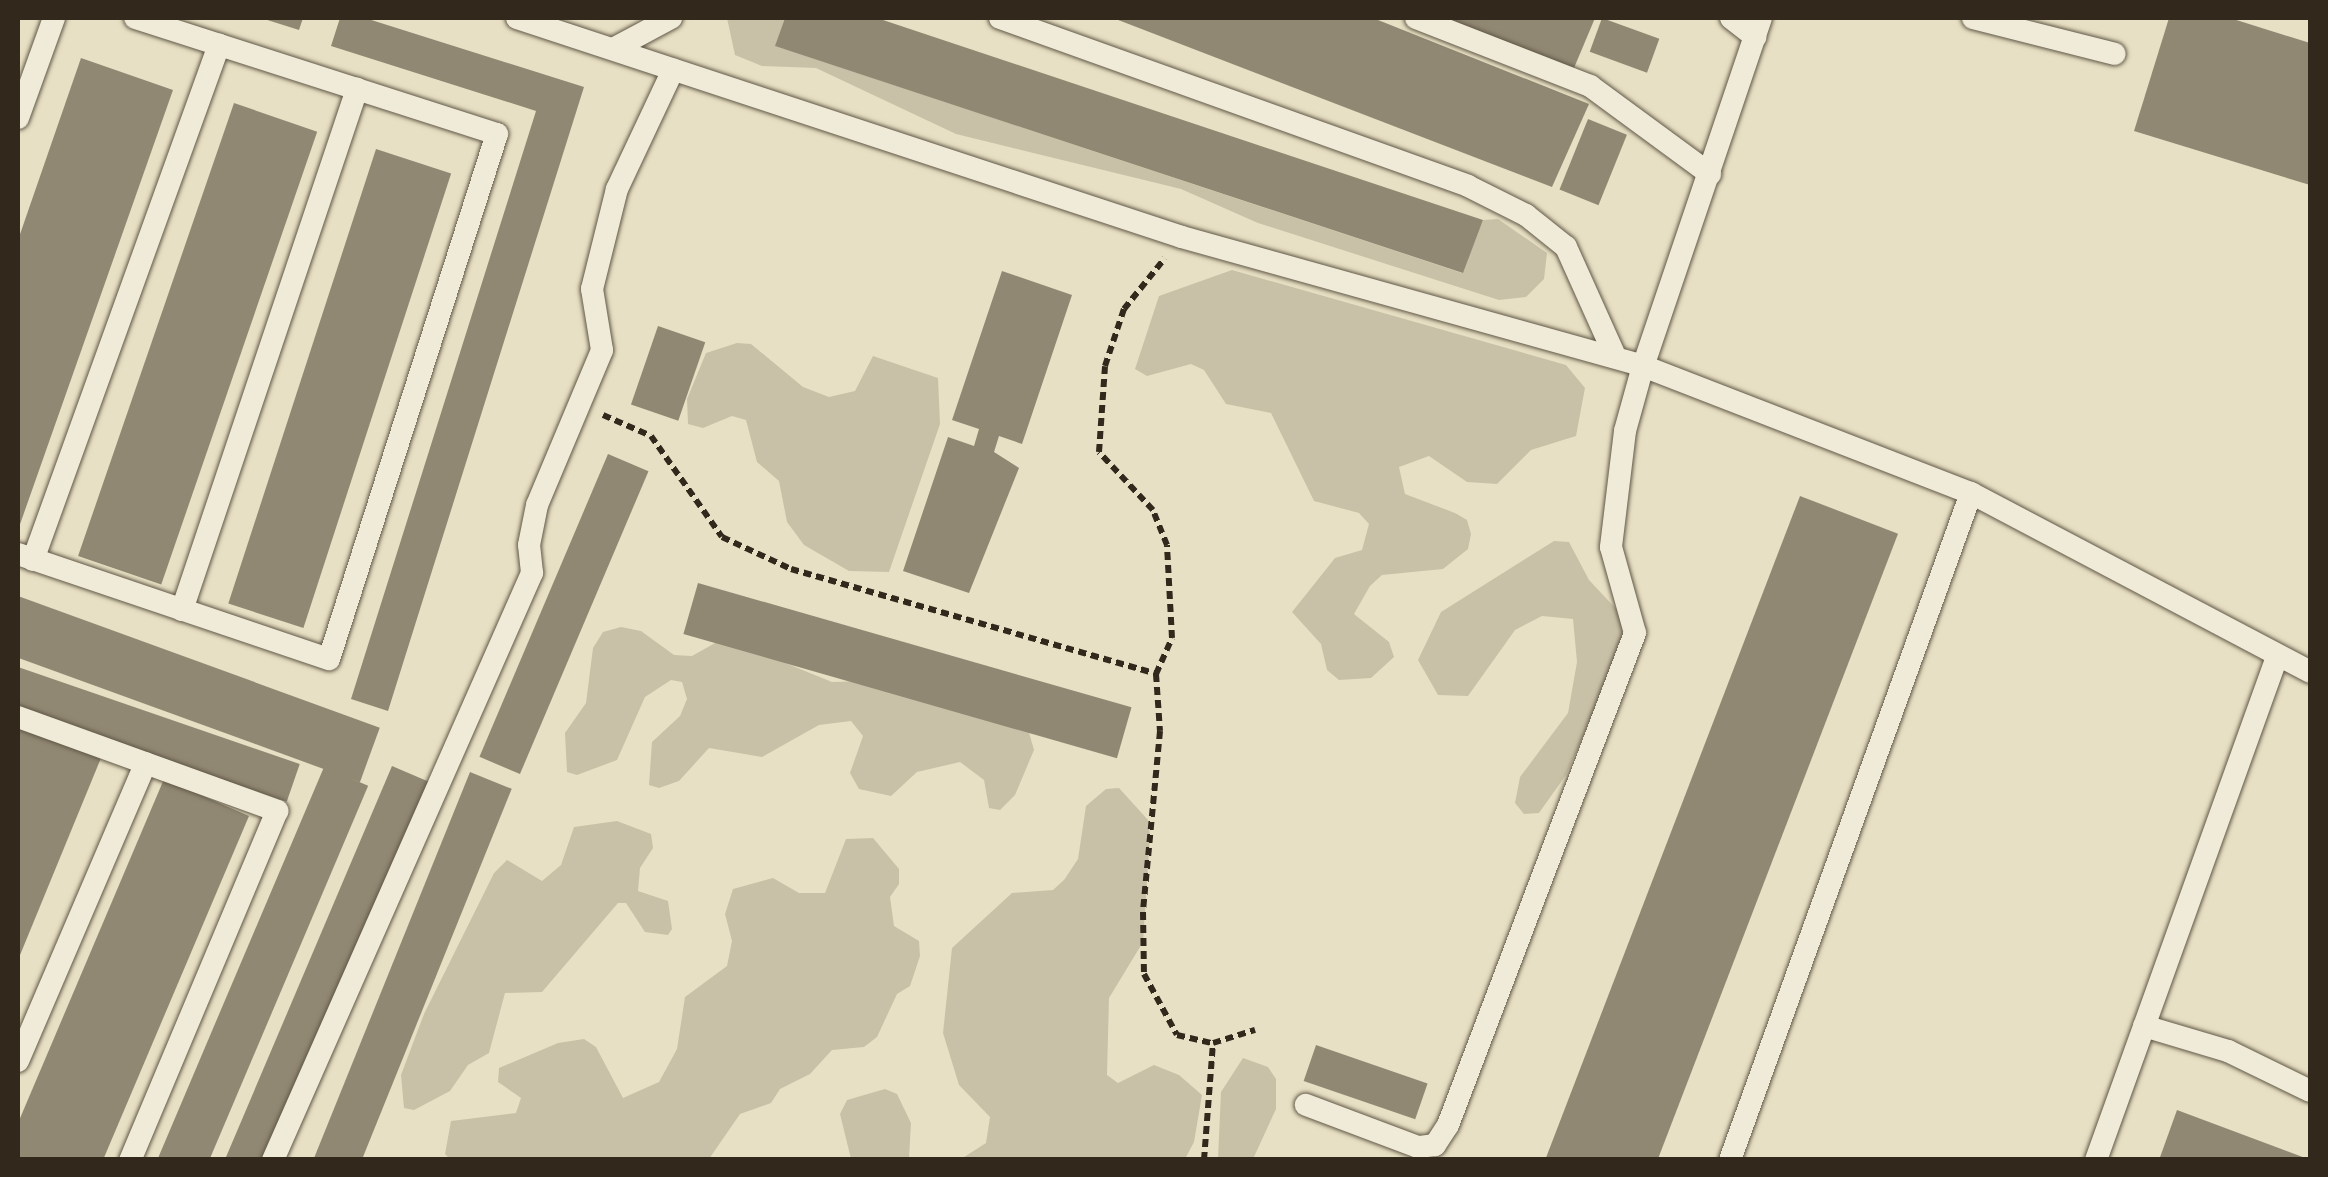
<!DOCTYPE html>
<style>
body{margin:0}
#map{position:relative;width:2328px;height:1177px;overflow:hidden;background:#e8e0c4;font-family:Alegreya,serif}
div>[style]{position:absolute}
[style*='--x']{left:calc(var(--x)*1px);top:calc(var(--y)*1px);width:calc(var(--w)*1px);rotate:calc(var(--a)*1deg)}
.green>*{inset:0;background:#c9c1a7}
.building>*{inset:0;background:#918873;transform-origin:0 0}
.path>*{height:6px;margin-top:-3px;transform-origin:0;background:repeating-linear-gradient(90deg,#32291c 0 8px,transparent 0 13px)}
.roads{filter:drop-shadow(0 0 2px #605746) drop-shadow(0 0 2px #605746)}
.service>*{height:22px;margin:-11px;padding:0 11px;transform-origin:11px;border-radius:11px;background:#f0ebd9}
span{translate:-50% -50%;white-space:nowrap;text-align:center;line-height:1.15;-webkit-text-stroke:9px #f0ebd9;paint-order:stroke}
.frame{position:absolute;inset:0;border:20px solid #32291c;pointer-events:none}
</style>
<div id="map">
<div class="green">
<div style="clip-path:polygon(727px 18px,785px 18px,776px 46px,1462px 273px,1483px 220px,1498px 219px,1547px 253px,1544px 279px,1526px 297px,1499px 300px,1258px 223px,1181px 189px,956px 134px,816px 68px,762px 66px,735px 55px)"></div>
<div style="clip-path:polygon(1232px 270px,1566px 365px,1585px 388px,1576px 436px,1531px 450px,1497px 484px,1467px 482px,1429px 456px,1399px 467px,1405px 494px,1455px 513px,1467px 520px,1471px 534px,1468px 549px,1443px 569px,1382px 575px,1370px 586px,1354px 614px,1389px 642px,1394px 657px,1371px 678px,1339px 680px,1327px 670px,1321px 644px,1292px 612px,1335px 558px,1362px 550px,1369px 524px,1359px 513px,1314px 501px,1271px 413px,1226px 404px,1204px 370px,1191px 364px,1147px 376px,1135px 369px,1159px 296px)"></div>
<div style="clip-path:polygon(737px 343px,751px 344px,803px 387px,829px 397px,855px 391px,873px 356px,938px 378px,940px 424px,889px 572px,849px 571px,804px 545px,787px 522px,779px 481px,757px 462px,746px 420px,732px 416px,703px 428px,688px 424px,687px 399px,706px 353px)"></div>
<div style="clip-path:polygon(1554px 541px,1569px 542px,1589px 580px,1619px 612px,1624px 643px,1566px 775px,1539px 813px,1524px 814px,1515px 803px,1520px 777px,1568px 713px,1577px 662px,1573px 619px,1542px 616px,1515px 630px,1468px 696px,1438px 695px,1418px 660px,1441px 612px)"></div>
<div style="clip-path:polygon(621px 627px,641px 631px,674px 655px,692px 656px,724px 638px,832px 682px,870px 681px,1028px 729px,1034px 750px,1015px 795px,1000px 810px,989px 808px,984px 780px,960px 762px,917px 772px,891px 796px,859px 789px,850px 773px,863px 736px,851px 721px,819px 725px,762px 757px,709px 748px,679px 781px,659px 788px,649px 785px,652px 742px,680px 716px,687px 699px,682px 682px,671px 680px,645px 697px,617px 760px,577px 775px,567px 772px,565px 733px,586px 703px,593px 648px,603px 632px)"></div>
<div style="clip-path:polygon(1119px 788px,1148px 820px,1150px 835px,1143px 942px,1109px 998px,1107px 1075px,1118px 1083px,1154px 1065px,1179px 1075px,1202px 1095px,1194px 1142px,1185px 1159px,961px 1159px,986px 1143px,990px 1117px,959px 1085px,943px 1033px,952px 948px,1012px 893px,1053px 890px,1064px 880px,1078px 859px,1086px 806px,1106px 789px)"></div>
<div style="clip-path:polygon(617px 821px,651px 834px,653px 848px,640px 868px,638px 891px,668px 901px,672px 929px,668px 935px,645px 932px,626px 903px,618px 903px,542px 992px,505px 993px,489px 1053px,468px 1065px,450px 1091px,414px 1110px,404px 1108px,401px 1075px,424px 1014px,494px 873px,507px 860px,542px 881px,561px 865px,574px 827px)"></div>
<div style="clip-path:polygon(873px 838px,899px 869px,899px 884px,890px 897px,894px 926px,919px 941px,920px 956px,910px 986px,897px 994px,877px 1037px,864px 1047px,832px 1050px,810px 1074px,780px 1089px,771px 1103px,740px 1114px,709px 1159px,451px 1160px,445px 1154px,451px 1121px,516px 1113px,521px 1098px,498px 1082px,499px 1068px,558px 1043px,584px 1039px,596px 1047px,623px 1098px,659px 1082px,677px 1049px,685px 997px,727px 966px,732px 941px,725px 914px,733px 889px,773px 878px,799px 893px,825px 893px,846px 839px)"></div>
<div style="clip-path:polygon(1243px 1058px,1268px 1067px,1276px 1079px,1276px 1109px,1253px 1159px,1218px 1159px,1221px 1092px)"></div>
<div style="clip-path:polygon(885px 1089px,897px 1094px,911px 1123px,909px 1159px,851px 1159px,840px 1114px,847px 1100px)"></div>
</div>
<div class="building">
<div style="clip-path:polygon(261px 18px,303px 18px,299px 30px)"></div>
<div style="clip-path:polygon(340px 18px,365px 18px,584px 87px,388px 711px,351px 699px,536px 111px,331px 46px)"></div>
<div style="clip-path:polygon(785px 18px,877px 18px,1483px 220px,1463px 273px,775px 46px)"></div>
<div style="clip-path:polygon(1113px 18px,1373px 18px,1589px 104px,1552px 187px)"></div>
<div style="clip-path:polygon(1446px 18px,1595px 18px,1574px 68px)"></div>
<div style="left:1602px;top:18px;width:61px;height:36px;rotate:20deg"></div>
<div style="clip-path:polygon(2169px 18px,2230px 18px,2310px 43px,2310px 185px,2134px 131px)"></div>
<div style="clip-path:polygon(81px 58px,173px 90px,18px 530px,18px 240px)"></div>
<div style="left:234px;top:103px;width:88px;height:479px;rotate:19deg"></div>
<div style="left:1588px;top:119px;width:42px;height:76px;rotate:22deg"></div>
<div style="left:376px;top:149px;width:79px;height:478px;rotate:18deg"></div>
<div style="clip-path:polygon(1002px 271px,1072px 295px,1022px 444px,999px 436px,994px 452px,1019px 468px,969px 593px,903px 571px,948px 437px,974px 446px,979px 429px,952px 420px)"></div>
<div style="left:658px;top:326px;width:50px;height:83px;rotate:19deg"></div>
<div style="left:608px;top:454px;width:44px;height:329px;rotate:23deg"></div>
<div style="left:1800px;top:496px;width:105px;height:708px;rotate:21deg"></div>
<div style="left:698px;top:583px;width:451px;height:53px;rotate:16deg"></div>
<div style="left:18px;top:596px;width:385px;height:58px;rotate:20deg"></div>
<div style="left:18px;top:667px;width:298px;height:40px;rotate:19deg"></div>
<div style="clip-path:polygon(18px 723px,101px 758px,18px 960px)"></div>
<div style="left:392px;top:766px;width:40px;height:430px;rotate:23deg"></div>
<div style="left:324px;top:767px;width:48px;height:429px;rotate:23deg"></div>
<div style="left:470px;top:772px;width:45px;height:419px;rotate:22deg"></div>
<div style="clip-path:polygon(164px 779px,249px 816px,103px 1160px,18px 1160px,18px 1123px)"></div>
<div style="left:1316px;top:1045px;width:118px;height:38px;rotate:19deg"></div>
<div style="clip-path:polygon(2177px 1110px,2308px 1159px,2308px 1160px,2159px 1160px)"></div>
</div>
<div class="path">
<div style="--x:603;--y:415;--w:52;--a:23.6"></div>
<div style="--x:651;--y:436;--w:123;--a:54.9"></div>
<div style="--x:722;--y:537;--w:76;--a:24.9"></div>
<div style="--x:791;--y:569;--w:380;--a:16"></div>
<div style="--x:1156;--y:674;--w:39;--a:-66"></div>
<div style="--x:1172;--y:638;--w:93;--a:-93.1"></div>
<div style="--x:1167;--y:545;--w:38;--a:-112"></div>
<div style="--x:1153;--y:510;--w:79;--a:-133"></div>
<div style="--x:1099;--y:452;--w:86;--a:-86"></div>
<div style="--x:1105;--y:366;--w:60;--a:-71.6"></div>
<div style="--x:1124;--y:309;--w:65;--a:-51.2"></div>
<div style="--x:1156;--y:674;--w:57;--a:86"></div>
<div style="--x:1160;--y:731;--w:182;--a:95.4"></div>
<div style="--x:1143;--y:912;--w:62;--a:89.1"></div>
<div style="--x:1144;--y:974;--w:69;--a:61.6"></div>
<div style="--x:1177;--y:1035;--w:37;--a:13"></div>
<div style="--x:1213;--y:1043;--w:44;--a:-17.2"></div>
<div style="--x:1204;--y:1160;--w:117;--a:-85.6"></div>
</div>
<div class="roads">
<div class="service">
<div style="--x:517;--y:18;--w:700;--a:18.23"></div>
<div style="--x:1182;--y:237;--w:479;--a:15.6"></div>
<div style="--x:1643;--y:366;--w:67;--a:105.5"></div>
<div style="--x:1625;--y:431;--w:117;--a:96.9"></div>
<div style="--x:1611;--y:547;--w:89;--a:74.4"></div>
<div style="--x:1635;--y:633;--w:526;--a:110.81"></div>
<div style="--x:1448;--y:1125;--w:24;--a:123"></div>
<div style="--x:1435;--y:1145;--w:17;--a:173"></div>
<div style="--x:1418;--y:1147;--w:120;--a:-159.4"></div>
<div style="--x:1000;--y:18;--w:497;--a:19.7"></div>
<div style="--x:1468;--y:186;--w:65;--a:26.6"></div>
<div style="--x:1526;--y:215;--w:51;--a:38.7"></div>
<div style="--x:1566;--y:247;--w:120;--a:65.8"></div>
<div style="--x:1416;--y:18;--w:187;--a:21.3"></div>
<div style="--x:1590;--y:86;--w:149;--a:36.3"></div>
<div style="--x:1731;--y:18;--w:31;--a:38"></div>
<div style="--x:1761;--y:18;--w:367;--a:108.7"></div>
<div style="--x:1643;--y:366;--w:352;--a:21.2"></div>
<div style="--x:1971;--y:493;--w:383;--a:27.8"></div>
<div style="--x:1973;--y:18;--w:146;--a:14.2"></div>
<div style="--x:613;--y:49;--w:66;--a:-28.1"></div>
<div style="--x:18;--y:118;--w:106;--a:-70.2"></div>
<div style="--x:18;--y:554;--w:328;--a:18.7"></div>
<div style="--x:329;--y:659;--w:551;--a:-72.26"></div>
<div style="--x:497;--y:134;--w:380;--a:-162.2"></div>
<div style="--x:33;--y:560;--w:548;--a:-70.14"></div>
<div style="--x:182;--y:610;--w:550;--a:-71.43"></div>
<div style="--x:18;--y:717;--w:276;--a:19.9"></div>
<div style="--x:277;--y:811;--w:379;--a:112.8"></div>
<div style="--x:2144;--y:1026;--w:88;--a:16.6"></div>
<div style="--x:2228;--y:1051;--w:91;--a:26"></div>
<div style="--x:18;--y:1061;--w:324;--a:-66.8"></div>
<div style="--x:273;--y:1160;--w:642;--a:-66.19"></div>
<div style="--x:532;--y:573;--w:28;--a:-96"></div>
<div style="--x:529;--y:545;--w:41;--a:-78.7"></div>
<div style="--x:537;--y:505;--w:168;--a:-67.2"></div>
<div style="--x:602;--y:350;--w:62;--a:-99.3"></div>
<div style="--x:592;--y:289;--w:103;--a:-76"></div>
<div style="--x:617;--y:189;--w:132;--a:-64.8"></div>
<div style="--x:1730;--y:1160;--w:709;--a:-70.13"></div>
<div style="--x:2096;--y:1160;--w:535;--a:-70.21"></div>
</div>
</div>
<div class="frame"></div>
</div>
